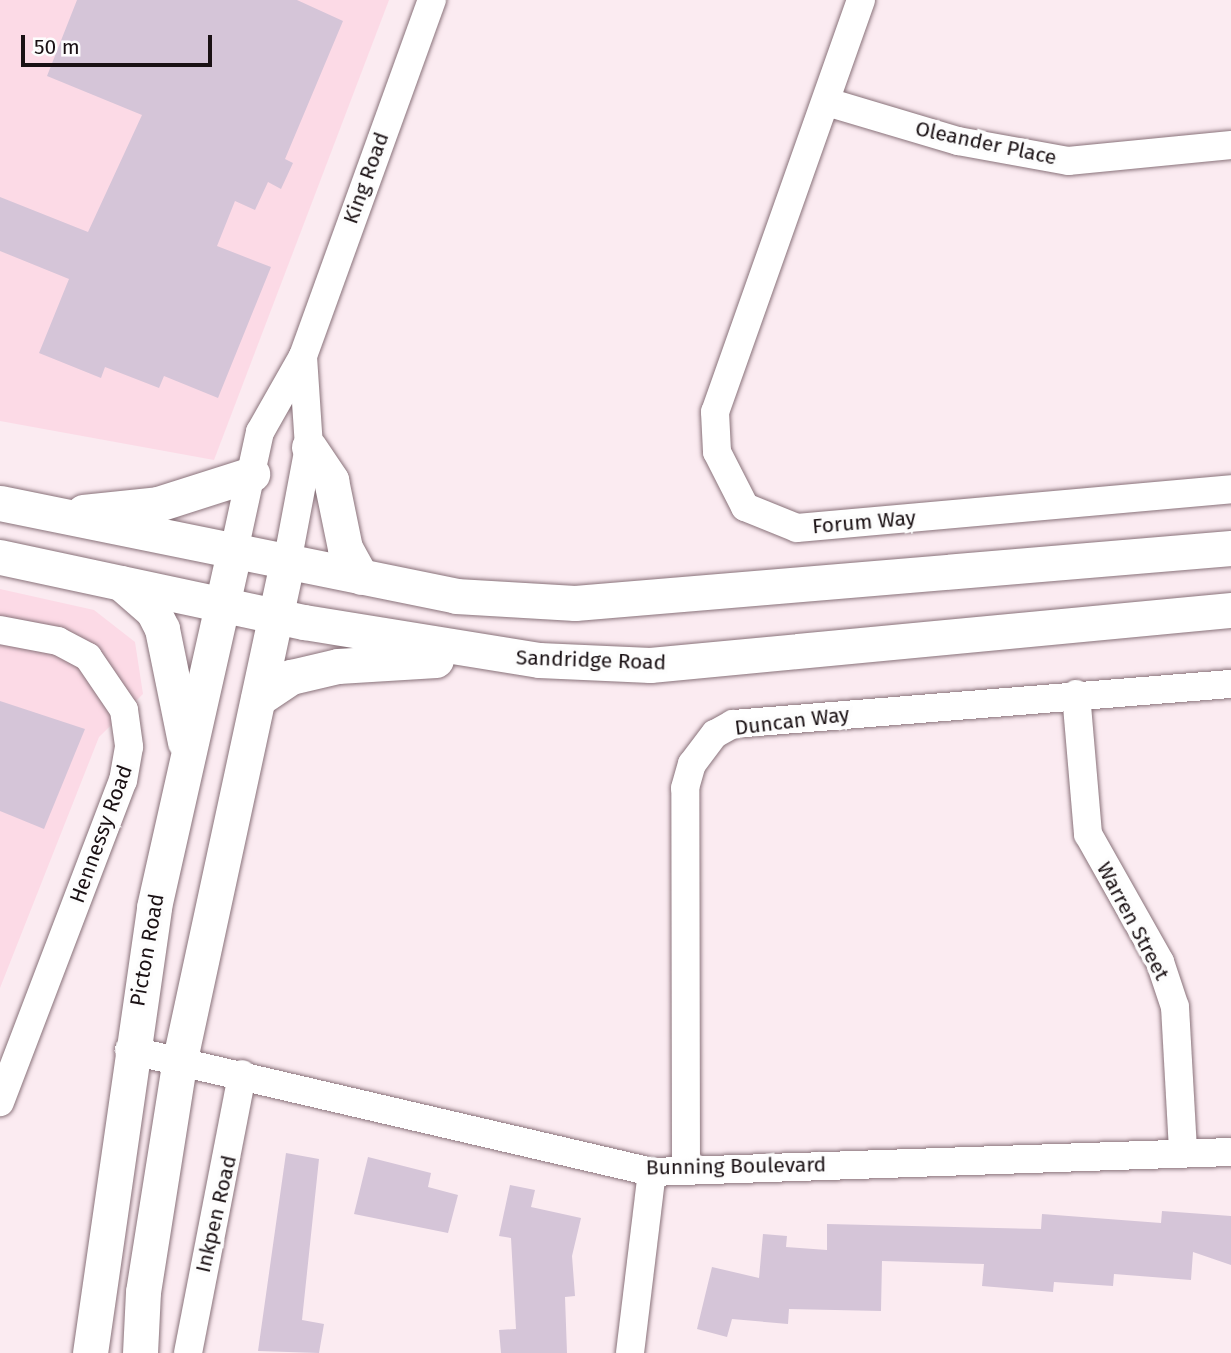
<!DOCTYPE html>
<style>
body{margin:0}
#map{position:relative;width:1231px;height:1353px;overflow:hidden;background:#fbebf1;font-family:"Fira Sans",sans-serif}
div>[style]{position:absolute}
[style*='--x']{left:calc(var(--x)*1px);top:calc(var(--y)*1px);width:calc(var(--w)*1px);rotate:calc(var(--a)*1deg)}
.built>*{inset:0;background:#fcdae6}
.building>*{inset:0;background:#d5c5d8}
.roads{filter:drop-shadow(0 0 2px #89727a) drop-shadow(0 0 2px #89727a)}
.minor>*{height:28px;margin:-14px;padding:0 14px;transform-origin:14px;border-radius:14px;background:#fff}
.major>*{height:35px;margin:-17.5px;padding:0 17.5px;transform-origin:17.5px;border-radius:17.5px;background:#fff}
span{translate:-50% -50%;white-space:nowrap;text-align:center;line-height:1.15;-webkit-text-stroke:7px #fdfdfd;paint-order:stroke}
.street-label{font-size:21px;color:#1a1114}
.scale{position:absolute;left:21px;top:35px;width:191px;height:32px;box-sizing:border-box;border:4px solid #1a1114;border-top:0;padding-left:9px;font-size:21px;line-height:24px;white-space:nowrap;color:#1a1114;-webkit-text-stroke:5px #fdfdfd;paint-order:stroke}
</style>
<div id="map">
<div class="built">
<div style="clip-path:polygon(0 0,389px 0,214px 460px,0 421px)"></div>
<div style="clip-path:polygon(0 589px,94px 610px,135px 642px,143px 694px,99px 737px,0 988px)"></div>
</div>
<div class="building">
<div style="clip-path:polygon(77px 0,297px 0,343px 21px,285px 159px,293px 163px,281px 189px,268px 182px,255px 210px,235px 201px,217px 246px,271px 267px,218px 398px,164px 376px,159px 388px,105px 367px,101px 378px,39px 353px,69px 279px,0 251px,0 197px,88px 232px,142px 115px,47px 76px)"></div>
<div style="clip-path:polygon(0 701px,85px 729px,44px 829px,0 811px)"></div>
<div style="clip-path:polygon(286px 1153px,319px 1159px,302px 1320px,324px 1324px,319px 1353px,258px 1351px)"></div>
<div style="clip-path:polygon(368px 1157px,431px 1173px,428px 1187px,458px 1195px,448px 1233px,354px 1214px)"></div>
<div style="clip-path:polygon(510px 1185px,535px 1190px,531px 1207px,581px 1218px,572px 1256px,575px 1296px,565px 1297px,567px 1353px,501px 1353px,499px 1330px,516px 1329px,511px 1238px,499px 1236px)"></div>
<div style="clip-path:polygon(1162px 1211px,1231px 1216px,1231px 1265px,1193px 1252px,1191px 1280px,1114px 1274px,1113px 1286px,1054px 1282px,1053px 1292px,982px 1286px,984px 1264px,882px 1261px,881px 1311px,789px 1309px,788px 1324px,732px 1319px,727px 1337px,697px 1329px,712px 1267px,759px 1278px,763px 1234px,787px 1236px,786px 1247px,827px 1250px,827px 1224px,1041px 1229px,1042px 1214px,1161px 1223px)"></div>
</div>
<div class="roads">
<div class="minor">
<div style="--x:861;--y:0;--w:437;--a:109.5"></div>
<div style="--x:715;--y:412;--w:40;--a:87.1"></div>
<div style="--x:717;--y:452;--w:62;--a:63"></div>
<div style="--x:745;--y:507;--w:56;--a:22"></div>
<div style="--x:797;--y:528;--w:436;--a:-5.1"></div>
<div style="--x:827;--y:102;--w:137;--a:16.6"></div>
<div style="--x:958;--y:141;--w:112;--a:10.3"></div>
<div style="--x:1068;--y:161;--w:164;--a:-5.6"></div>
<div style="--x:234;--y:551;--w:122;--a:-77.7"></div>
<div style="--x:260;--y:432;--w:87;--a:-60.5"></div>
<div style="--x:303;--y:356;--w:379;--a:-70.1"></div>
<div style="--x:287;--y:563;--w:118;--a:-79.3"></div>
<div style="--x:309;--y:447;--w:91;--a:-93.8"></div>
<div style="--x:0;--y:630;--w:59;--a:10.7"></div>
<div style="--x:58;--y:641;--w:34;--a:28"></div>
<div style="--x:88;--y:657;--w:64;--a:55.8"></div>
<div style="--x:124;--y:710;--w:37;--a:82"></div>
<div style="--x:129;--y:747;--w:34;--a:100"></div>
<div style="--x:123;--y:780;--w:345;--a:110.9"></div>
<div style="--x:1076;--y:694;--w:141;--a:85.1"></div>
<div style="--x:1088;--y:834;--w:147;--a:60.6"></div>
<div style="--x:1160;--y:962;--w:47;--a:71.6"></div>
<div style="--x:1175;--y:1007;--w:142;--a:86.8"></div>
<div style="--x:129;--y:1050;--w:537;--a:13.13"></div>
<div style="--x:652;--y:1172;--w:579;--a:-1.98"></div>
<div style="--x:686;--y:1170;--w:382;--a:-90.1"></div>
<div style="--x:685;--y:788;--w:25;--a:-74"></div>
<div style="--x:692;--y:764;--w:38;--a:-53"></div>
<div style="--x:715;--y:734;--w:21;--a:-29"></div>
<div style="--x:733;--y:724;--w:500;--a:-4.6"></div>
<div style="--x:188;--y:1353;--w:284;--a:-79"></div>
<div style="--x:630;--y:1353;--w:182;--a:-83.1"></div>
</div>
<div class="major">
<div style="--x:309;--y:447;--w:40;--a:56"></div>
<div style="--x:331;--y:480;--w:69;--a:78.4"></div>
<div style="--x:345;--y:548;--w:33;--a:61"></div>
<div style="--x:0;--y:503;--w:465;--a:11.5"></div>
<div style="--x:456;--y:596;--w:119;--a:3.4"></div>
<div style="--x:575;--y:603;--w:658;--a:-4.79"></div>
<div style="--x:83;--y:512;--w:75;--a:-6.1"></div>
<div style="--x:158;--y:504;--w:99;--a:-17.7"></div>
<div style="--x:0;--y:557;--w:311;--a:12.1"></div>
<div style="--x:304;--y:622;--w:238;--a:9.2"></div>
<div style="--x:539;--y:660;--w:111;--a:2.6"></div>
<div style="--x:650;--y:665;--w:584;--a:-5.41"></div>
<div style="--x:121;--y:583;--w:43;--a:41.2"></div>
<div style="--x:153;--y:611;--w:20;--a:63"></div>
<div style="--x:162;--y:629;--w:115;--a:78.5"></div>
<div style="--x:258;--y:699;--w:40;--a:-34"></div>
<div style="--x:291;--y:677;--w:48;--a:-13.2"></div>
<div style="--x:338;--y:666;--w:98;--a:-3.5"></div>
<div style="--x:90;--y:1353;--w:451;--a:-81.8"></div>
<div style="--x:154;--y:907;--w:365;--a:-77.3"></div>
<div style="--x:140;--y:1353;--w:61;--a:-87.2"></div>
<div style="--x:143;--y:1292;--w:236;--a:-81"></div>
<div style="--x:180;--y:1059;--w:507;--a:-77.83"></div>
</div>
</div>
<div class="street-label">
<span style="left:986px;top:143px;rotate:12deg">Oleander Place</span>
<span style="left:366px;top:178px;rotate:-70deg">King Road</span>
<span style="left:864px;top:522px;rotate:-5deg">Forum Way</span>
<span style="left:591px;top:660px;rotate:2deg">Sandridge Road</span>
<span style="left:792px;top:721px;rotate:-7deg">Duncan Way</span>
<span style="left:101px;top:834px;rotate:-70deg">Hennessy Road</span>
<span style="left:1133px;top:921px;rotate:62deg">Warren Street</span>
<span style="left:147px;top:950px;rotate:-80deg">Picton Road</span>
<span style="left:736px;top:1166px;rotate:-1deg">Bunning Boulevard</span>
<span style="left:216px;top:1214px;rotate:-77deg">Inkpen Road</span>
</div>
<div class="scale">50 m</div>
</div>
